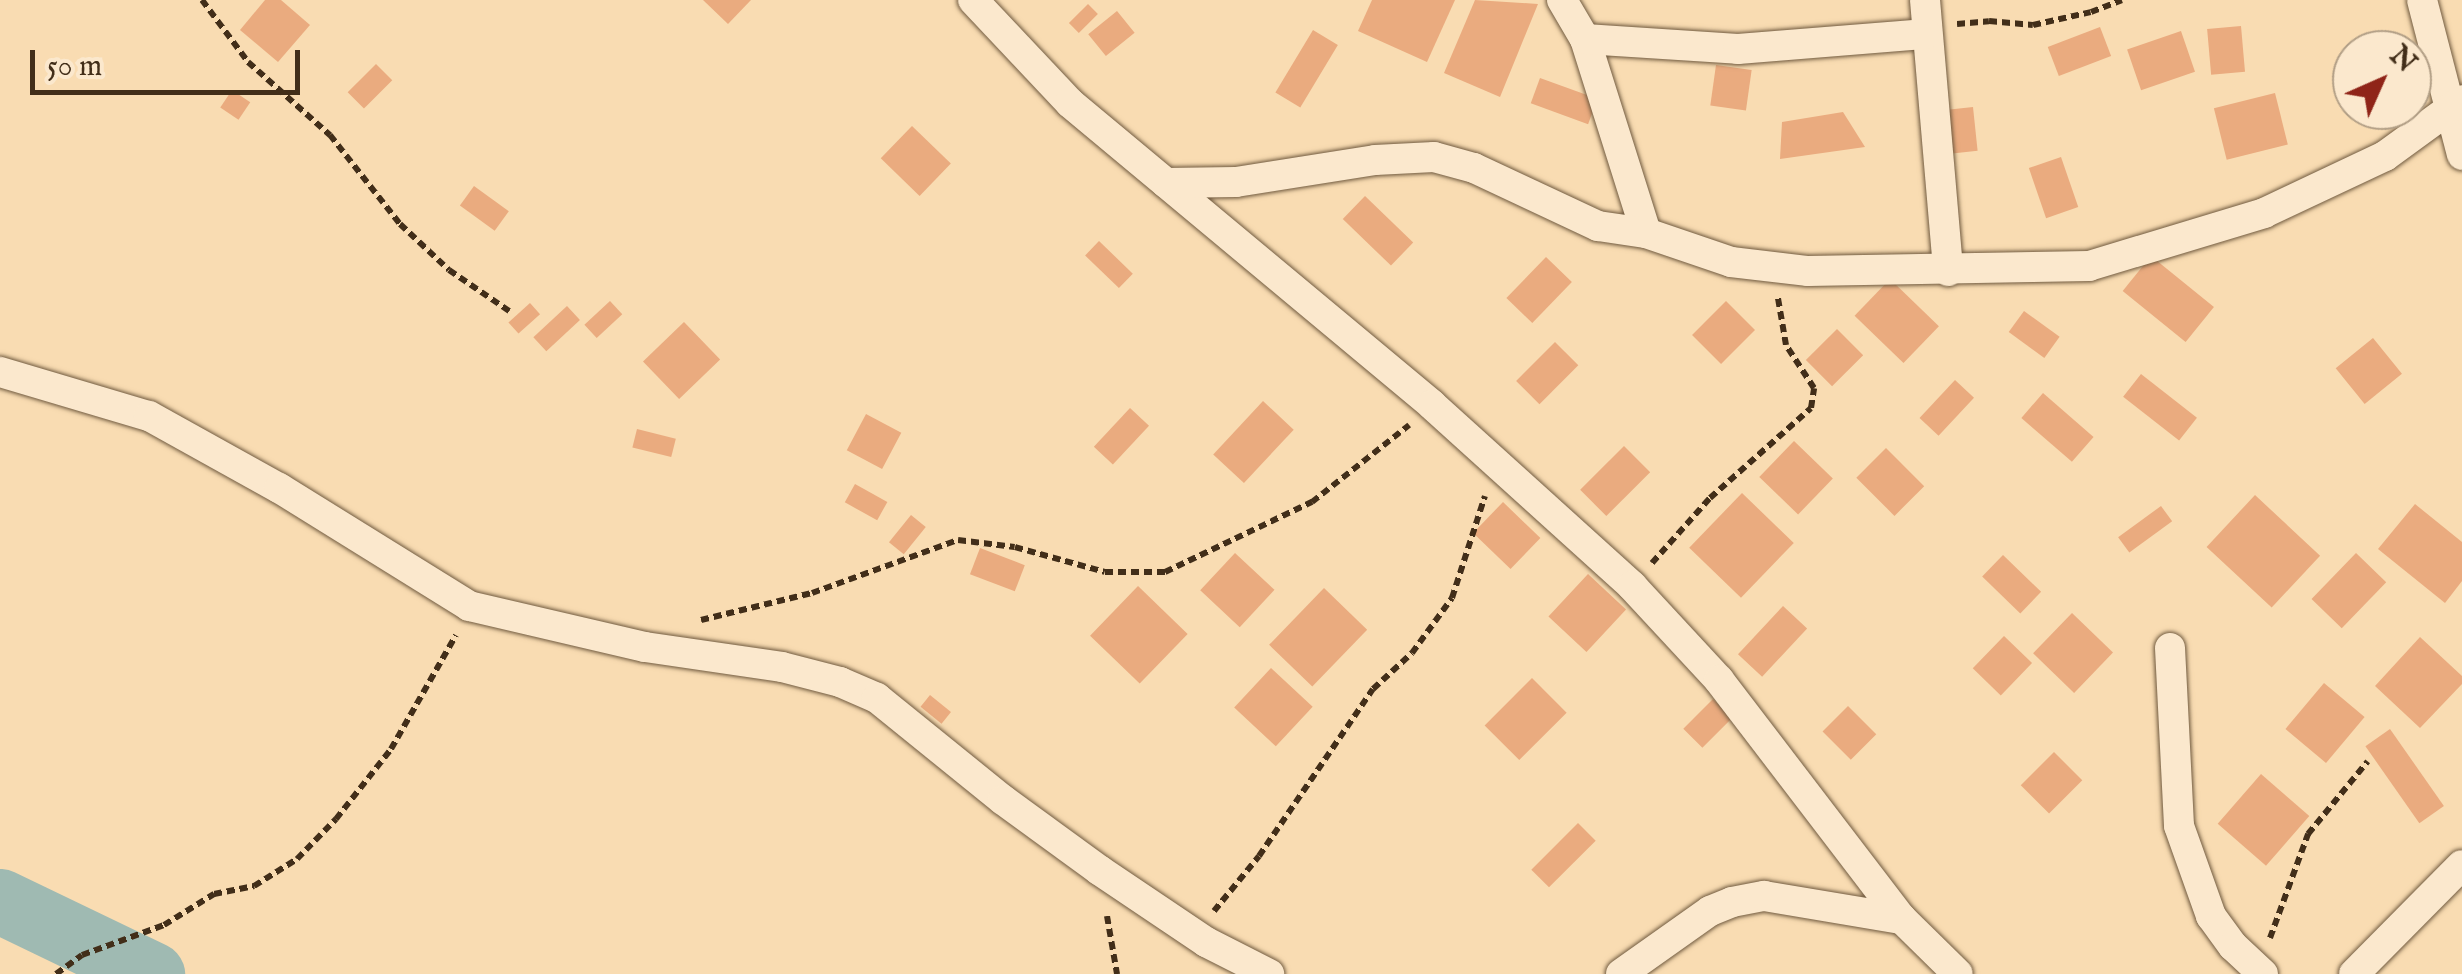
<!DOCTYPE html>
<style>
body{margin:0}
#map{position:relative;width:2462px;height:974px;overflow:hidden;background:#f9dcb2;font-family:"IM FELL English",serif}
div>[style]{position:absolute}
[style*='--x']{left:calc(var(--x)*1px);top:calc(var(--y)*1px);width:calc(var(--w)*1px);rotate:calc(var(--a)*1deg)}
.river>*{height:65px;margin:-32.5px;padding:0 32.5px;transform-origin:32.5px;border-radius:32.5px;background:#9fbab2}
.building>*{inset:0;background:#eaab7f;transform-origin:0 0}
.path>*{height:6px;margin-top:-3px;transform-origin:0;background:repeating-linear-gradient(90deg,#422e19 0 8px,transparent 0 13px)}
.roads{filter:drop-shadow(0 0 2px #705a3f) drop-shadow(0 0 2px #705a3f)}
.street>*{height:30px;margin:-15px;padding:0 15px;transform-origin:15px;border-radius:15px;background:#fbe8cd}
span{translate:-50% -50%;white-space:nowrap;text-align:center;line-height:1.15;-webkit-text-stroke:8px #fbe8cd;paint-order:stroke}
.north{position:absolute;left:2332px;top:30px;width:100px;height:100px;box-sizing:border-box;background:#fbe8cd;border:2px solid #b19e85;border-radius:50%;rotate:45deg;font-size:28px;font-weight:700;line-height:40px;text-align:center;color:#422e19}
.north::after{content:'';display:block;margin:auto;width:35px;height:45px;background:#8f2418;clip-path:polygon(50% 0,100% 100%,50% 72%,0 100%)}
.scale{position:absolute;left:30px;top:50px;width:270px;height:45px;box-sizing:border-box;border:5px solid #422e19;border-top:0;padding-left:12px;font-size:30px;line-height:35px;white-space:nowrap;color:#422e19;-webkit-text-stroke:8px #fbe8cd;paint-order:stroke}
</style>
<div id="map">
<div class="river">
<div style="--x:0;--y:901;--w:169;--a:25.7"></div>
</div>
<div class="building">
<div style="clip-path:polygon(265px 0,281px 0,310px 25px,278px 62px,240px 30px)"></div>
<div style="clip-path:polygon(703px 0,751px 0,728px 24px)"></div>
<div style="clip-path:polygon(1372px 0,1455px 0,1427px 62px,1358px 31px)"></div>
<div style="clip-path:polygon(1475px 0,1538px 4px,1500px 97px,1444px 73px)"></div>
<div style="left:1088px;top:4px;width:14px;height:27px;rotate:45deg"></div>
<div style="left:1117px;top:11px;width:28px;height:37px;rotate:51deg"></div>
<div style="left:2241px;top:26px;width:46px;height:34px;rotate:85deg"></div>
<div style="left:2100px;top:27px;width:31px;height:56px;rotate:69deg"></div>
<div style="left:1313px;top:30px;width:29px;height:73px;rotate:31deg"></div>
<div style="left:2181px;top:31px;width:43px;height:57px;rotate:71deg"></div>
<div style="left:376px;top:64px;width:23px;height:40px;rotate:45deg"></div>
<div style="left:1716px;top:65px;width:36px;height:41px;rotate:8deg"></div>
<div style="left:1540px;top:78px;width:61px;height:27px;rotate:20deg"></div>
<div style="left:232px;top:90px;width:22px;height:21px;rotate:34deg"></div>
<div style="left:2275px;top:93px;width:53px;height:63px;rotate:76deg"></div>
<div style="left:1973px;top:107px;width:44px;height:30px;rotate:84deg"></div>
<div style="clip-path:polygon(1843px 112px,1865px 147px,1780px 159px,1782px 122px)"></div>
<div style="left:912px;top:126px;width:54px;height:45px;rotate:44deg"></div>
<div style="left:2061px;top:157px;width:53px;height:34px;rotate:71deg"></div>
<div style="left:474px;top:186px;width:43px;height:24px;rotate:36deg"></div>
<div style="left:1365px;top:196px;width:67px;height:32px;rotate:44deg"></div>
<div style="left:1099px;top:241px;width:47px;height:20px;rotate:44deg"></div>
<div style="left:2151px;top:256px;width:81px;height:45px;rotate:39deg"></div>
<div style="left:1546px;top:257px;width:36px;height:57px;rotate:44deg"></div>
<div style="left:1890px;top:279px;width:68px;height:51px;rotate:44deg"></div>
<div style="left:610px;top:301px;width:18px;height:35px;rotate:47deg"></div>
<div style="left:1726px;top:301px;width:41px;height:48px;rotate:45deg"></div>
<div style="left:530px;top:303px;width:15px;height:29px;rotate:48deg"></div>
<div style="left:567px;top:306px;width:19px;height:46px;rotate:47deg"></div>
<div style="left:2024px;top:311px;width:44px;height:26px;rotate:36deg"></div>
<div style="left:684px;top:322px;width:52px;height:57px;rotate:46deg"></div>
<div style="left:1837px;top:329px;width:37px;height:44px;rotate:45deg"></div>
<div style="left:2373px;top:338px;width:46px;height:48px;rotate:51deg"></div>
<div style="left:1555px;top:342px;width:33px;height:55px;rotate:45deg"></div>
<div style="left:2141px;top:374px;width:71px;height:29px;rotate:38deg"></div>
<div style="left:1955px;top:380px;width:26px;height:52px;rotate:43deg"></div>
<div style="left:2043px;top:393px;width:67px;height:33px;rotate:41deg"></div>
<div style="left:1263px;top:401px;width:42px;height:73px;rotate:43deg"></div>
<div style="left:1130px;top:408px;width:26px;height:53px;rotate:43deg"></div>
<div style="left:866px;top:414px;width:40px;height:41px;rotate:28deg"></div>
<div style="left:637px;top:429px;width:40px;height:19px;rotate:14deg"></div>
<div style="left:1794px;top:441px;width:54px;height:50px;rotate:44deg"></div>
<div style="left:1624px;top:446px;width:37px;height:62px;rotate:45deg"></div>
<div style="left:1886px;top:448px;width:54px;height:42px;rotate:45deg"></div>
<div style="left:855px;top:484px;width:37px;height:21px;rotate:29deg"></div>
<div style="left:1742px;top:493px;width:72px;height:76px;rotate:44deg"></div>
<div style="left:2255px;top:495px;width:89px;height:71px;rotate:43deg"></div>
<div style="left:1503px;top:502px;width:52px;height:43px;rotate:44deg"></div>
<div style="clip-path:polygon(2415px 504px,2462px 542px,2462px 581px,2445px 603px,2378px 549px)"></div>
<div style="left:2161px;top:506px;width:19px;height:53px;rotate:54deg"></div>
<div style="left:911px;top:515px;width:19px;height:35px;rotate:39deg"></div>
<div style="left:980px;top:548px;width:48px;height:28px;rotate:21deg"></div>
<div style="left:1235px;top:553px;width:54px;height:51px;rotate:43deg"></div>
<div style="left:2356px;top:553px;width:42px;height:64px;rotate:44deg"></div>
<div style="left:2003px;top:555px;width:53px;height:30px;rotate:44deg"></div>
<div style="left:1588px;top:574px;width:52px;height:58px;rotate:43deg"></div>
<div style="left:1138px;top:586px;width:69px;height:69px;rotate:44deg"></div>
<div style="left:1324px;top:588px;width:60px;height:79px;rotate:44deg"></div>
<div style="left:1783px;top:606px;width:33px;height:66px;rotate:43deg"></div>
<div style="left:2072px;top:613px;width:57px;height:56px;rotate:44deg"></div>
<div style="left:2004px;top:636px;width:39px;height:45px;rotate:44deg"></div>
<div style="clip-path:polygon(2420px 637px,2462px 676px,2462px 684px,2420px 728px,2375px 686px)"></div>
<div style="left:1271px;top:668px;width:57px;height:54px;rotate:43deg"></div>
<div style="left:1532px;top:678px;width:49px;height:67px;rotate:45deg"></div>
<div style="left:2324px;top:683px;width:53px;height:60px;rotate:40deg"></div>
<div style="left:930px;top:695px;width:27px;height:15px;rotate:39deg"></div>
<div style="left:1713px;top:699px;width:27px;height:42px;rotate:45deg"></div>
<div style="left:1848px;top:706px;width:40px;height:36px;rotate:45deg"></div>
<div style="left:2390px;top:729px;width:94px;height:30px;rotate:55deg"></div>
<div style="left:2054px;top:752px;width:40px;height:47px;rotate:45deg"></div>
<div style="left:2261px;top:774px;width:64px;height:66px;rotate:41deg"></div>
<div style="left:1578px;top:823px;width:25px;height:66px;rotate:45deg"></div>
</div>
<div class="path">
<div style="--x:202;--y:0;--w:77;--a:53.4"></div>
<div style="--x:248;--y:62;--w:110;--a:41.7"></div>
<div style="--x:330;--y:135;--w:113;--a:51.8"></div>
<div style="--x:400;--y:224;--w:67;--a:43.2"></div>
<div style="--x:449;--y:270;--w:73;--a:34.3"></div>
<div style="--x:1957;--y:24;--w:32;--a:-5"></div>
<div style="--x:1989;--y:21;--w:44;--a:5.2"></div>
<div style="--x:2033;--y:25;--w:59;--a:-12.6"></div>
<div style="--x:2091;--y:12;--w:33;--a:-21"></div>
<div style="--x:1652;--y:563;--w:87;--a:-48.3"></div>
<div style="--x:1710;--y:498;--w:135;--a:-41.7"></div>
<div style="--x:1811;--y:408;--w:20;--a:-81"></div>
<div style="--x:1814;--y:388;--w:51;--a:-123.1"></div>
<div style="--x:1786;--y:345;--w:48;--a:-99.7"></div>
<div style="--x:701;--y:620;--w:114;--a:-13.7"></div>
<div style="--x:812;--y:593;--w:155;--a:-20"></div>
<div style="--x:958;--y:540;--w:57;--a:7"></div>
<div style="--x:1015;--y:547;--w:93;--a:15.5"></div>
<div style="--x:1105;--y:572;--w:60;--a:0"></div>
<div style="--x:1165;--y:572;--w:163;--a:-25.5"></div>
<div style="--x:1312;--y:502;--w:124;--a:-38.4"></div>
<div style="--x:1214;--y:911;--w:71;--a:-50.7"></div>
<div style="--x:1259;--y:856;--w:202;--a:-55.7"></div>
<div style="--x:1373;--y:689;--w:53;--a:-42.7"></div>
<div style="--x:1412;--y:653;--w:68;--a:-54"></div>
<div style="--x:1452;--y:598;--w:107;--a:-72.1"></div>
<div style="--x:1107;--y:916;--w:59;--a:80.2"></div>
<div style="--x:2270;--y:938;--w:111;--a:-69.9"></div>
<div style="--x:2308;--y:834;--w:94;--a:-50.6"></div>
<div style="--x:56;--y:974;--w:32;--a:-36"></div>
<div style="--x:82;--y:955;--w:87;--a:-20.1"></div>
<div style="--x:164;--y:925;--w:59;--a:-31.8"></div>
<div style="--x:214;--y:894;--w:41;--a:-11.3"></div>
<div style="--x:254;--y:886;--w:51;--a:-32.1"></div>
<div style="--x:297;--y:859;--w:56;--a:-45.7"></div>
<div style="--x:336;--y:819;--w:89;--a:-51.8"></div>
<div style="--x:391;--y:749;--w:131;--a:-60.3"></div>
</div>
<div class="roads">
<div class="street">
<div style="--x:973;--y:0;--w:141;--a:46.7"></div>
<div style="--x:1070;--y:103;--w:471;--a:39.8"></div>
<div style="--x:1432;--y:405;--w:270;--a:42.1"></div>
<div style="--x:1632;--y:586;--w:128;--a:47.2"></div>
<div style="--x:1719;--y:680;--w:301;--a:52.6"></div>
<div style="--x:1902;--y:919;--w:78;--a:44.5"></div>
<div style="--x:1562;--y:0;--w:45;--a:59.5"></div>
<div style="--x:1585;--y:39;--w:203;--a:72.5"></div>
<div style="--x:1925;--y:0;--w:272;--a:85.1"></div>
<div style="--x:2422;--y:0;--w:160;--a:75.5"></div>
<div style="--x:1585;--y:39;--w:153;--a:3.7"></div>
<div style="--x:1738;--y:49;--w:189;--a:-4.6"></div>
<div style="--x:1166;--y:183;--w:70;--a:-0.8"></div>
<div style="--x:1236;--y:182;--w:141;--a:-9"></div>
<div style="--x:1375;--y:160;--w:59;--a:-2.9"></div>
<div style="--x:1434;--y:157;--w:41;--a:15.4"></div>
<div style="--x:1474;--y:168;--w:137;--a:25.1"></div>
<div style="--x:1598;--y:226;--w:49;--a:8.3"></div>
<div style="--x:1646;--y:233;--w:90;--a:18.8"></div>
<div style="--x:1731;--y:262;--w:78;--a:6.7"></div>
<div style="--x:1808;--y:271;--w:281;--a:-1"></div>
<div style="--x:2089;--y:266;--w:183;--a:-16.8"></div>
<div style="--x:2264;--y:213;--w:134;--a:-25.2"></div>
<div style="--x:2385;--y:156;--w:95;--a:-36"></div>
<div style="--x:0;--y:372;--w:155;--a:16.5"></div>
<div style="--x:149;--y:416;--w:149;--a:29"></div>
<div style="--x:279;--y:488;--w:224;--a:31.8"></div>
<div style="--x:469;--y:606;--w:181;--a:13.1"></div>
<div style="--x:645;--y:647;--w:138;--a:8.3"></div>
<div style="--x:782;--y:667;--w:60;--a:14.5"></div>
<div style="--x:840;--y:682;--w:40;--a:23.4"></div>
<div style="--x:877;--y:698;--w:162;--a:39"></div>
<div style="--x:1003;--y:800;--w:119;--a:36.1"></div>
<div style="--x:1099;--y:870;--w:129;--a:33.9"></div>
<div style="--x:1206;--y:942;--w:71;--a:26.9"></div>
<div style="--x:2170;--y:648;--w:178;--a:87.1"></div>
<div style="--x:2179;--y:826;--w:96;--a:70.4"></div>
<div style="--x:2211;--y:916;--w:37;--a:54"></div>
<div style="--x:2233;--y:946;--w:41;--a:43"></div>
<div style="--x:1621;--y:974;--w:109;--a:-35.3"></div>
<div style="--x:1710;--y:911;--w:24;--a:-22"></div>
<div style="--x:1732;--y:902;--w:33;--a:-11"></div>
<div style="--x:1764;--y:896;--w:140;--a:9.5"></div>
<div style="--x:2354;--y:974;--w:153;--a:-45.3"></div>
</div>
</div>
<div class="north">N</div>
<div class="scale">50 m</div>
</div>
